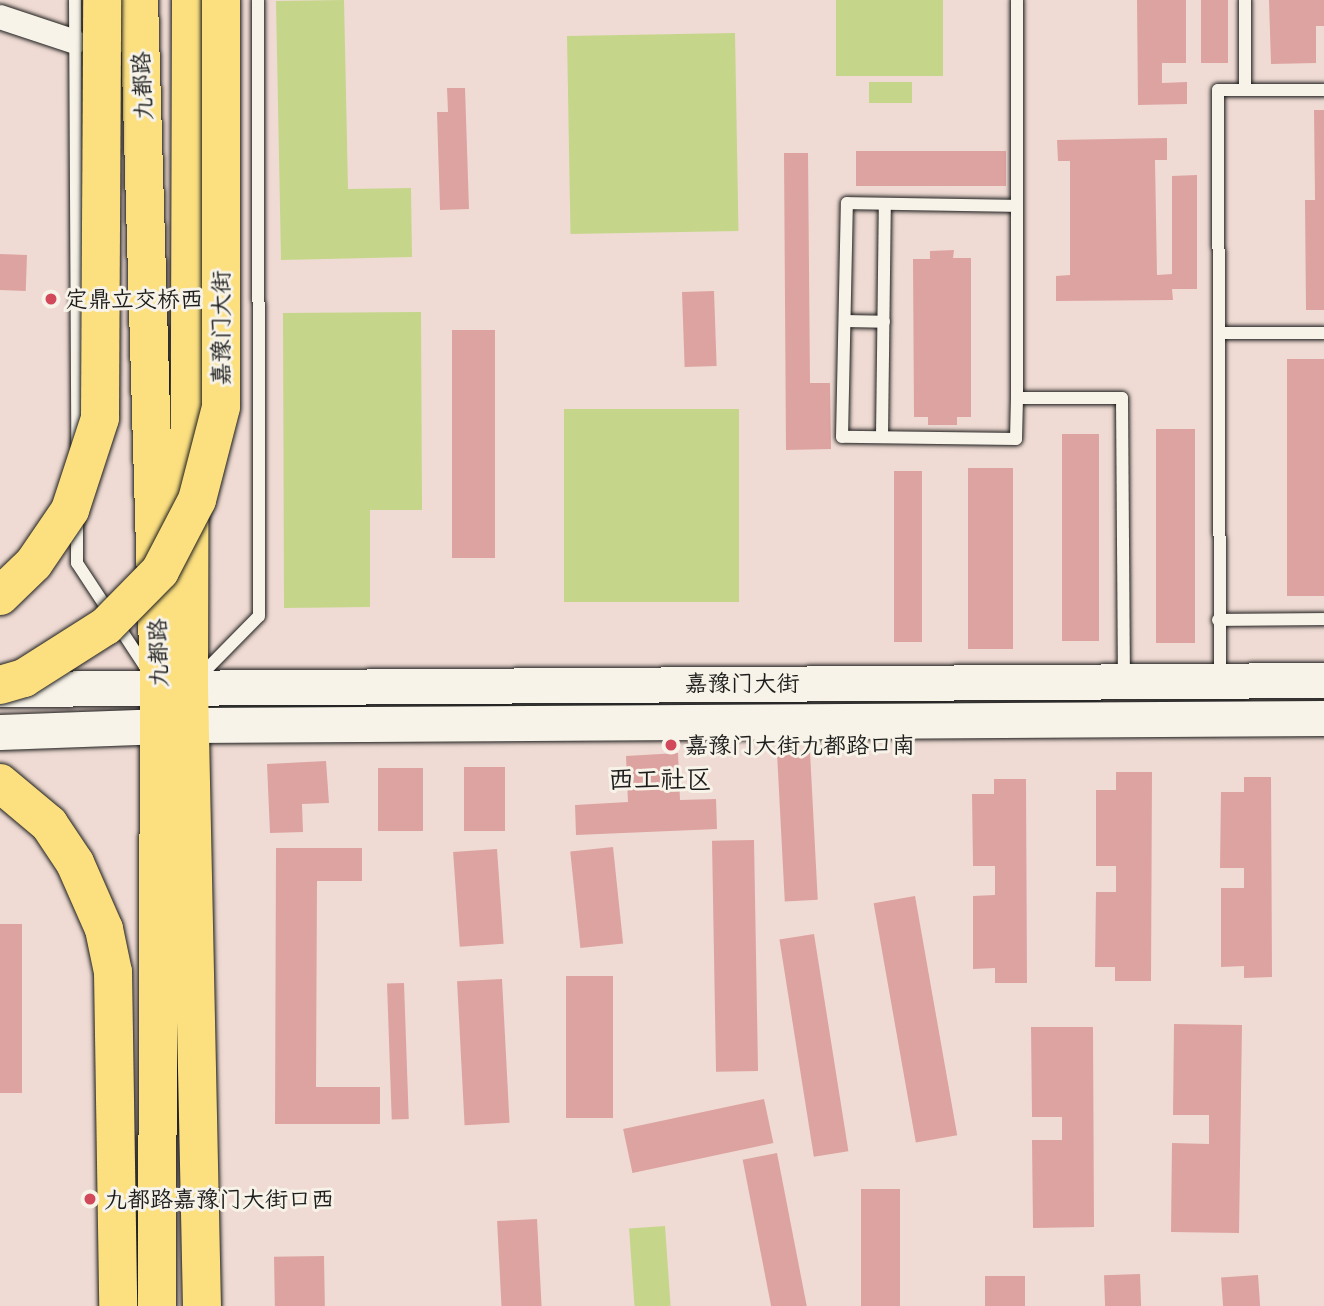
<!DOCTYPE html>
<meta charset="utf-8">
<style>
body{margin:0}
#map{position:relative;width:1324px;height:1306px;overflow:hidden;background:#efdbd3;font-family:Itim,"LXGW WenKai TC",sans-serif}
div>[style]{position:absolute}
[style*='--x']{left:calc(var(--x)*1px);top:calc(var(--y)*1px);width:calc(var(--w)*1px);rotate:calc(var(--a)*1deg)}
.green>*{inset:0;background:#c5d68a;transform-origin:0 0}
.building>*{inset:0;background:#dda3a1;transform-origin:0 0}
.roads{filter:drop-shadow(0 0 2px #1c1c1c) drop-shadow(0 0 2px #1c1c1c)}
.lane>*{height:12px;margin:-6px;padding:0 6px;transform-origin:6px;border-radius:6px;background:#f7f3e8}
.street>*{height:24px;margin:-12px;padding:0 12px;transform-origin:12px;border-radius:12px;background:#f7f3e8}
.secondary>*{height:35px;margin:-17.5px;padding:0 17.5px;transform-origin:17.5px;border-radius:17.5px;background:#f7f3e8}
.primary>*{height:38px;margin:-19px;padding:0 19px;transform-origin:19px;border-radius:19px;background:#fce080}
.highway>*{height:38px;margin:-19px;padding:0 19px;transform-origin:19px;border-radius:19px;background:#fce080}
.bridges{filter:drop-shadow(0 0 2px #1c1c1c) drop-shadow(0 0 2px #1c1c1c)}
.highway-bridge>*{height:38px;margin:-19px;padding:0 19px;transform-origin:19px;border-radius:19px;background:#fce080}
.dots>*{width:19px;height:19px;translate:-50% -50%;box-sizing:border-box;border:4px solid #f7f3e8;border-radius:50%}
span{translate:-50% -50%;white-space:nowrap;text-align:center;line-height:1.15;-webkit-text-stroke:6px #f7f3e8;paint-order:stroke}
.street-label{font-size:23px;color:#1c1c1c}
.poi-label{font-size:23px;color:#1c1c1c}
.left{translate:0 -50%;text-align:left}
.quarter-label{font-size:26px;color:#1c1c1c}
</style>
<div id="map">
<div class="green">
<div style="clip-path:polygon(344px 0,348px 189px,411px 188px,412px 257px,281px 260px,276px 1px)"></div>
<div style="left:836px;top:0;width:107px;height:76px"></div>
<div style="left:735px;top:33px;width:198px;height:168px;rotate:89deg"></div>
<div style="left:869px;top:82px;width:43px;height:21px"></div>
<div style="clip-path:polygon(421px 312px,422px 510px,370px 510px,370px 607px,284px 608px,283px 313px)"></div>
<div style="left:739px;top:409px;width:193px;height:175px;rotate:90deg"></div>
<div style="left:665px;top:1226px;width:80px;height:36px;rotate:86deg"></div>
</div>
<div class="building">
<div style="clip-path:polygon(1137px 0,1186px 0,1186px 63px,1162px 63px,1162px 83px,1187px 82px,1187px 104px,1138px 105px)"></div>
<div style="left:1201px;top:0;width:27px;height:63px"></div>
<div style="clip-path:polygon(1269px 0,1324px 0,1324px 26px,1316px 26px,1316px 63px,1271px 64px)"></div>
<div style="clip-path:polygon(447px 88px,465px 88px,469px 209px,440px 210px,437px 112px,448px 112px)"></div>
<div style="clip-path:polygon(1314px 110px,1324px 110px,1324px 310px,1306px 310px,1305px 200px,1315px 200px)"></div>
<div style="clip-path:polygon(1167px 138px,1167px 160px,1155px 160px,1157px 275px,1172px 274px,1172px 176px,1197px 175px,1197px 289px,1172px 289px,1173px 300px,1056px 301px,1056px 276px,1070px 275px,1070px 161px,1058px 161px,1057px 140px)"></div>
<div style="left:856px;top:151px;width:150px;height:35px"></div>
<div style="clip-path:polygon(784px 153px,808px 153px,810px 383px,830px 383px,831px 449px,786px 450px)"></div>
<div style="clip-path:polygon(954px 250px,953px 258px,971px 258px,971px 417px,957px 417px,957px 425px,928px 425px,928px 417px,914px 417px,913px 259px,930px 259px,930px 251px)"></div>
<div style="left:0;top:254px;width:27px;height:36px;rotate:2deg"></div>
<div style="left:714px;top:291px;width:75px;height:32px;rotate:88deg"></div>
<div style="left:495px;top:330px;width:228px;height:43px;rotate:90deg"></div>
<div style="left:1287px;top:359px;width:37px;height:237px"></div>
<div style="left:1156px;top:429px;width:39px;height:214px"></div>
<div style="left:1062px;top:434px;width:37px;height:207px"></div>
<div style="left:968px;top:468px;width:45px;height:181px"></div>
<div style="left:894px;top:471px;width:28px;height:171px"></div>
<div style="left:810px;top:752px;width:148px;height:33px;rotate:87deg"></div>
<div style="clip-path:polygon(678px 753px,680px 800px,716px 799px,717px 829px,576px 835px,575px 805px,628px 802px,626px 756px)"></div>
<div style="clip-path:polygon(326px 761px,329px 803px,302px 804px,303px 832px,270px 833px,267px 764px)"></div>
<div style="left:505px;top:767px;width:64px;height:41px;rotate:90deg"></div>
<div style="left:423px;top:768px;width:63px;height:45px;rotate:90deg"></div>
<div style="clip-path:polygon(1116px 772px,1152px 772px,1151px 981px,1115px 981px,1115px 967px,1095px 967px,1096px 892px,1116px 892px,1116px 866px,1096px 866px,1096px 790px,1116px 790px)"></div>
<div style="clip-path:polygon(1244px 777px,1271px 777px,1272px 977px,1244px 978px,1244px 966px,1221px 967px,1221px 888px,1244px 888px,1244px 868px,1220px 868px,1221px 792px,1244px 792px)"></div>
<div style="clip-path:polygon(994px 779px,1026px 779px,1027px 983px,995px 983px,995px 968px,973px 969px,973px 896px,995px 895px,995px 866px,973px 866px,972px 794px,994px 794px)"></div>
<div style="left:754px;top:840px;width:231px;height:42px;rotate:89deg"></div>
<div style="left:613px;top:847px;width:97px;height:43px;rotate:84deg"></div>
<div style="clip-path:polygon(276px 848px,362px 848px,362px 881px,317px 881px,316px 1087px,380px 1087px,380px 1124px,275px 1124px)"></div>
<div style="left:497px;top:849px;width:95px;height:44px;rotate:86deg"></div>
<div style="left:915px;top:896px;width:243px;height:42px;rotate:80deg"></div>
<div style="left:0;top:924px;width:22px;height:169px"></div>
<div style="left:814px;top:934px;width:220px;height:35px;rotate:81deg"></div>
<div style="left:566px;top:976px;width:47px;height:142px"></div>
<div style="left:502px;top:979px;width:144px;height:45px;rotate:87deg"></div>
<div style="left:404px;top:983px;width:136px;height:17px;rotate:88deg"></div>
<div style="clip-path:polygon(1174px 1024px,1242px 1025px,1239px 1233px,1171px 1232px,1172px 1143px,1209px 1144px,1209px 1115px,1173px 1115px)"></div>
<div style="clip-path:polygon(1031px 1027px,1093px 1027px,1094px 1227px,1033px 1228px,1032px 1140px,1062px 1140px,1062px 1117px,1032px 1117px)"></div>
<div style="left:764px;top:1099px;width:45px;height:144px;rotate:78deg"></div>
<div style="left:777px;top:1153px;width:156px;height:35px;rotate:79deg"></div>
<div style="left:900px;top:1189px;width:117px;height:39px;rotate:90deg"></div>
<div style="left:537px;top:1219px;width:87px;height:40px;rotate:87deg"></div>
<div style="left:324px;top:1256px;width:50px;height:50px;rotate:89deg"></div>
<div style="left:1140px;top:1274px;width:32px;height:36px;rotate:88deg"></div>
<div style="left:1258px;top:1275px;width:31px;height:37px;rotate:86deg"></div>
<div style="left:985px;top:1276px;width:40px;height:30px"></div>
</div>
<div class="roads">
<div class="lane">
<div style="--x:75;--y:0;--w:444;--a:89.7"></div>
<div style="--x:1017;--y:0;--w:398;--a:90"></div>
<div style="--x:1017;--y:398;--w:105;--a:0"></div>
<div style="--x:1122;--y:398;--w:280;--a:89.6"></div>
<div style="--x:1245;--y:0;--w:90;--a:90"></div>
<div style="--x:845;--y:321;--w:39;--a:1"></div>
<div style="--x:1219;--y:333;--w:105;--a:0"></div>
<div style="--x:1017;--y:398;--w:41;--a:91.4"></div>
<div style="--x:1016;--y:439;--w:174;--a:-179.3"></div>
<div style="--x:842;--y:437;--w:234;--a:-88.8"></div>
<div style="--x:847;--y:203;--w:170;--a:1"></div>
<div style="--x:882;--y:437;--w:233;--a:-89.3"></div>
<div style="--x:77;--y:518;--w:45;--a:90"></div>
<div style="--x:77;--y:563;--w:129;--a:56.7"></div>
<div style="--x:1218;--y:620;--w:106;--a:-0.5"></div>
<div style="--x:1220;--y:677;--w:587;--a:-90.2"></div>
<div style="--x:1218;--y:90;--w:106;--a:0"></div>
<div style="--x:197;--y:679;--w:88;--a:-45.5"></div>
<div style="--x:259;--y:616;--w:616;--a:-90.09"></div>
</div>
<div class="street">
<div style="--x:0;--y:17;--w:79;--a:18.4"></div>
</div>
<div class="secondary">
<div style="--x:0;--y:689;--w:1324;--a:-0.39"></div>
<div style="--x:0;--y:732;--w:192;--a:-2.1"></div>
<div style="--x:192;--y:725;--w:1132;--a:-0.35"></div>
</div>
<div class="primary">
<div style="--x:139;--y:0;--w:688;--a:88.33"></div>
<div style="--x:159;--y:688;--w:618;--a:90.19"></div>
<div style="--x:191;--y:0;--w:687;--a:90.17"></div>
<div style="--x:189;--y:687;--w:619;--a:88.8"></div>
</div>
<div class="highway">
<div style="--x:0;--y:783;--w:64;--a:39.9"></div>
<div style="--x:49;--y:824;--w:47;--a:56.3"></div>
<div style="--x:75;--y:863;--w:72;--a:66.3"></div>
<div style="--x:104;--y:929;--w:44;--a:78.2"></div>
<div style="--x:113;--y:972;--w:334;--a:89.1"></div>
</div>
</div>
<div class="bridges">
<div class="highway-bridge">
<div style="--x:0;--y:596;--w:47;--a:-44.1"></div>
<div style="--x:34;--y:563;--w:64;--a:-55.8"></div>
<div style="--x:70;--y:510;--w:97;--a:-71.9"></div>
<div style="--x:100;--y:418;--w:418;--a:-89.7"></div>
<div style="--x:0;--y:685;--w:25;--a:-16"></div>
<div style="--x:24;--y:678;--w:97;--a:-32.4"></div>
<div style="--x:106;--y:626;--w:77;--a:-45.5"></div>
<div style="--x:160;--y:571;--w:80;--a:-62.5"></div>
<div style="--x:197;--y:500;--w:96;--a:-75.5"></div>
<div style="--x:221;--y:407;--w:407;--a:-90"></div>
</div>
</div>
<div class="dots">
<div style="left:51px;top:299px;background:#d1495b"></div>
<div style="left:671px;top:745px;background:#d1495b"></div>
<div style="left:90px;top:1199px;background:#d1495b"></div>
</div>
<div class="street-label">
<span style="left:142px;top:86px;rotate:-92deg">九都路</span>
<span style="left:221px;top:328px;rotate:-90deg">嘉豫门大街</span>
<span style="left:158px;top:653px;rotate:-91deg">九都路</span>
<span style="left:742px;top:683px">嘉豫门大街</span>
</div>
<div class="poi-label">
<span class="left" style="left:65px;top:299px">定鼎立交桥西</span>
<span class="left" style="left:685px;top:745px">嘉豫门大街九都路口南</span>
<span class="left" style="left:104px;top:1199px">九都路嘉豫门大街口西</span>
</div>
<div class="quarter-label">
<span style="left:660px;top:780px">西工社区</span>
</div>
</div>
